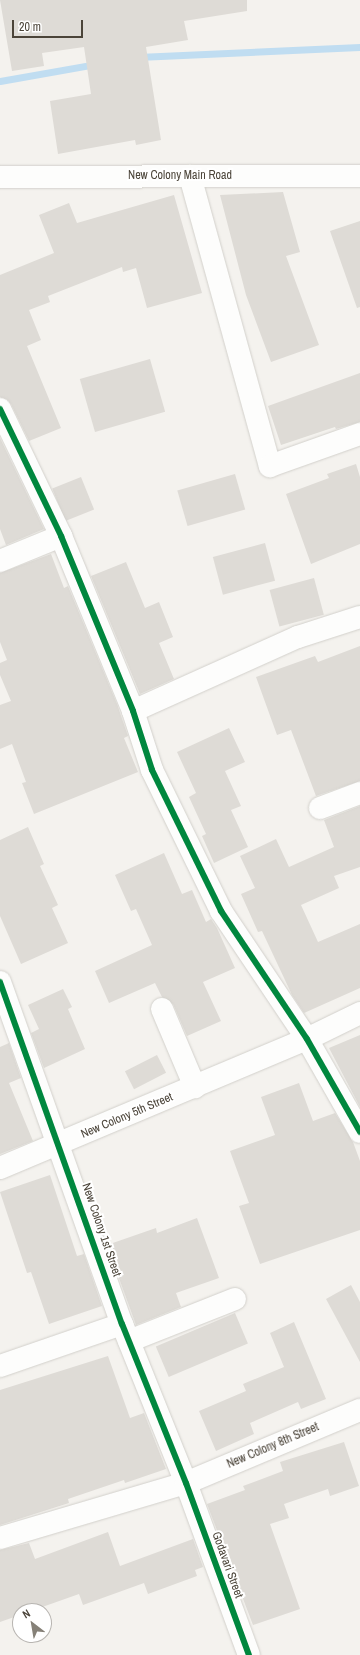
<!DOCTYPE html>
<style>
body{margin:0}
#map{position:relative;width:360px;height:1655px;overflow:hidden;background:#f4f2ee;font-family:"Archivo Narrow",sans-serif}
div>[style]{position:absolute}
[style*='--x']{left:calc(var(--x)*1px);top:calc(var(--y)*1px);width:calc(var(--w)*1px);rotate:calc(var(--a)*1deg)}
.stream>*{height:7px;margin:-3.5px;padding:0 3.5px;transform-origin:3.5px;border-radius:3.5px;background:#c0ddf1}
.building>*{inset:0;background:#dedbd6;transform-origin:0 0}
.roads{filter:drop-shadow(0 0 1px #d2d0cb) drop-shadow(0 0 1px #d2d0cb)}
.minor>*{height:22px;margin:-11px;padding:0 11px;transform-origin:11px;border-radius:11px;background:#fdfdfc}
.cycleway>*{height:6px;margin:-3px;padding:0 3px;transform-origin:3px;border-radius:3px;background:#00873e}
span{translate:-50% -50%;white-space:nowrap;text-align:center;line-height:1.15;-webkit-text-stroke:4px #fff;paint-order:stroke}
.street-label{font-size:12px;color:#4b4439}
.north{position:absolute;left:12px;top:1603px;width:40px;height:40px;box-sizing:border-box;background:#fff;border:1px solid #b7b4b0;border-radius:50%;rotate:329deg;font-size:11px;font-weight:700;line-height:16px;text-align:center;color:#4b4439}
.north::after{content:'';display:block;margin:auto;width:14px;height:18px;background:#868178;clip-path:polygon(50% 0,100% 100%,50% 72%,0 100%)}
.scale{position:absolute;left:12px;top:20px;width:71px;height:18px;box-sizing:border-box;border:2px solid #4b4439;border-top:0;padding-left:5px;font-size:12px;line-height:14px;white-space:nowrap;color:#4b4439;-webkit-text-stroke:3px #fff;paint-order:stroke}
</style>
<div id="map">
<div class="stream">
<div style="--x:138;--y:57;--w:222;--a:-2.6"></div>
<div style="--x:0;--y:81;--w:97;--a:-10"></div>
</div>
<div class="building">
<div style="clip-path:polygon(0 0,247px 0,247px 11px,184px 21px,188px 40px,146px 47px,161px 140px,136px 145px,135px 140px,58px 154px,50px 101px,91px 94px,84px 47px,42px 53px,44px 66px,12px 71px)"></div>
<div style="clip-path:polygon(283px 192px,300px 252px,286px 256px,319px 345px,271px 362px,246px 295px,220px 195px)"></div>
<div style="clip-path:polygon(174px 195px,202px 293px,147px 308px,136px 268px,123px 272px,122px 267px,48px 296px,50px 302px,29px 310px,41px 340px,27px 346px,61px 428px,29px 441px,11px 404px,0 397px,0 275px,54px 253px,39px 215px,69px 203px,77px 223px)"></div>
<div style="clip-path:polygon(360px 221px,360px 307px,357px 308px,330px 231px)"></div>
<div style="left:150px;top:359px;width:55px;height:73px;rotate:74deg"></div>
<div style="clip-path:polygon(360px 373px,360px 422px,336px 429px,335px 427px,281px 445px,268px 406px)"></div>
<div style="clip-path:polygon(0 438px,44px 529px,6px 545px,0 529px)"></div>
<div style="clip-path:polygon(356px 464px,360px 477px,360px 544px,311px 564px,286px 494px,329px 478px,327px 474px)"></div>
<div style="left:235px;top:474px;width:37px;height:60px;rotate:74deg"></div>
<div style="left:81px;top:477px;width:35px;height:31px;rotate:68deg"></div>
<div style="left:265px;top:543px;width:39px;height:54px;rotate:75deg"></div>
<div style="clip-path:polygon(51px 554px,64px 588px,68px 586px,117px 704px,128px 736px,124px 738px,138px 772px,34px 814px,22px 783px,26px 782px,12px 744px,0 749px,0 705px,11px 701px,0 675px,0 663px,7px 660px,0 642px,0 573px)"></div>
<div style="clip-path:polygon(126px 562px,145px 608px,159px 602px,173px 637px,159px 643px,174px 679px,140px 694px,91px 576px)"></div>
<div style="left:314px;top:578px;width:38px;height:46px;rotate:75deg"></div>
<div style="clip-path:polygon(360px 646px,360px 781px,316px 796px,291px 730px,277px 735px,256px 677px,315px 656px,318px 662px)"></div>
<div style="clip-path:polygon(229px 728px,245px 762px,225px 771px,241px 806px,231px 810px,248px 847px,214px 863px,202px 836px,206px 834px,189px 797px,196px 793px,177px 752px)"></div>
<div style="clip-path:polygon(360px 806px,360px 867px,334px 876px,339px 888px,301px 905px,318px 942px,360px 924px,360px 988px,304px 1013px,292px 995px,262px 931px,258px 932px,241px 894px,255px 888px,240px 856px,276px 839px,289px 867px,334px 847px,324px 820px)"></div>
<div style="clip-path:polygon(28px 827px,44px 864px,40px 866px,58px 905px,52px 908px,68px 943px,21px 964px,0 916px,0 840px)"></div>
<div style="clip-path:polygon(164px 853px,182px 894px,192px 890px,206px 922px,211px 919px,217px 928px,235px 968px,203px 982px,221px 1021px,187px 1036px,173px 1004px,162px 997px,155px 983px,109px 1003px,95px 971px,152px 945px,136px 909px,131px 911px,115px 875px)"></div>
<div style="clip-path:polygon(63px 989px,72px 1007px,68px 1009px,85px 1049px,44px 1068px,31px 1033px,39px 1029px,28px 1005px)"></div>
<div style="clip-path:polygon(360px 1035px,360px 1107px,329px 1048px)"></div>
<div style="clip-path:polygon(9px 1043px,21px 1078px,9px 1083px,33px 1141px,0 1154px,0 1047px)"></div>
<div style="left:157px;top:1055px;width:20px;height:36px;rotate:63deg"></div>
<div style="clip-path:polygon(299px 1083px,313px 1121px,335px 1113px,353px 1142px,360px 1161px,360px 1230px,260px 1264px,239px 1206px,249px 1203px,230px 1151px,275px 1135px,261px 1097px)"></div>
<div style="clip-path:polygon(50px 1175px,77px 1256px,84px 1254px,102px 1306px,49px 1324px,31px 1272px,27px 1273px,0 1192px)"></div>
<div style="clip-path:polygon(197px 1218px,219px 1278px,176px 1293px,181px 1307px,136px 1325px,107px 1245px,156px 1228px,157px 1233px)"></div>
<div style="clip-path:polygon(351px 1285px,360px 1302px,360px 1362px,326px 1299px)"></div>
<div style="left:235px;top:1313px;width:33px;height:86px;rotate:67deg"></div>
<div style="clip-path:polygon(294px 1322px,326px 1399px,301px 1409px,298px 1402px,250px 1423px,254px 1434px,216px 1451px,199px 1411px,246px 1391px,243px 1384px,284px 1367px,270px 1333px)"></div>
<div style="clip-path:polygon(108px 1356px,130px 1418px,144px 1413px,166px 1469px,125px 1483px,124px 1480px,68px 1499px,69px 1503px,0 1525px,0 1390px)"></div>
<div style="clip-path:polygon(344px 1442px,359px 1486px,330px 1496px,328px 1489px,284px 1504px,289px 1518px,270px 1524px,300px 1609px,253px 1625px,207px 1504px,245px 1490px,243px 1486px,283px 1471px,280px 1462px)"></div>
<div style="clip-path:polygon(108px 1532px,120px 1566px,193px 1539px,203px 1567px,195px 1570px,197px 1576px,148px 1594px,144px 1583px,83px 1605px,79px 1594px,31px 1611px,20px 1611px,20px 1615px,0 1622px,0 1550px,29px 1543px,35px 1559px)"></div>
</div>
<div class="roads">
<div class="minor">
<div style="--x:190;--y:176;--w:301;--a:74.6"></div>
<div style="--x:270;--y:466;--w:96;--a:-19.6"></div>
<div style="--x:0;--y:177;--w:360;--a:-0.2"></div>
<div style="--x:0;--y:409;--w:141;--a:64.3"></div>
<div style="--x:61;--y:536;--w:189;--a:67.6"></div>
<div style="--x:133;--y:711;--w:62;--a:72.1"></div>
<div style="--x:152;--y:770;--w:157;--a:63.9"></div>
<div style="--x:221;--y:911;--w:154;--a:56.1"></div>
<div style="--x:307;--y:1039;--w:107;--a:60.3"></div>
<div style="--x:0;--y:561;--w:66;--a:-22.3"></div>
<div style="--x:133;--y:711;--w:181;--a:-24.2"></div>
<div style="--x:298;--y:637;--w:65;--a:-17.9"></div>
<div style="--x:320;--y:808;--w:43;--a:-20.6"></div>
<div style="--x:0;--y:982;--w:363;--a:70.4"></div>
<div style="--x:122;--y:1324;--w:171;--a:68.1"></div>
<div style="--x:186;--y:1483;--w:183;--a:69.9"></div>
<div style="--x:162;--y:1009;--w:85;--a:67.1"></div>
<div style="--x:0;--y:1168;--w:333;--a:-22.8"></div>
<div style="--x:307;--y:1039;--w:59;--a:-26.1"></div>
<div style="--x:129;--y:1341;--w:114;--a:-21.6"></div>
<div style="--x:0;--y:1366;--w:129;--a:-19"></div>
<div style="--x:0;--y:1538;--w:194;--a:-16.5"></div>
<div style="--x:186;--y:1483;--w:189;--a:-22.8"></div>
</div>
</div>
<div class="cycleway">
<div style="--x:0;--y:409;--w:141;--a:64.3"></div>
<div style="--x:61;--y:536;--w:189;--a:67.6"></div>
<div style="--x:133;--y:711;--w:62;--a:72.1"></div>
<div style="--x:152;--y:770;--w:157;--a:63.9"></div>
<div style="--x:221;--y:911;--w:154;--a:56.1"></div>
<div style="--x:307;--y:1039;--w:107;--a:60.3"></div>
<div style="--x:0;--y:982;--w:363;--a:70.4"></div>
<div style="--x:122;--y:1324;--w:171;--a:68.1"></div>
<div style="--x:186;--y:1483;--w:183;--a:69.9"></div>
</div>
<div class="street-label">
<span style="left:180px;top:176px">New Colony Main Road</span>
<span style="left:127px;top:1116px;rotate:-23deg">New Colony 5th Street</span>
<span style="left:101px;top:1230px;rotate:71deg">New Colony 1st Street</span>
<span style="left:273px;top:1446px;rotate:-23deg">New Colony 8th Street</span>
<span style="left:227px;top:1565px;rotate:70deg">Godavari Street</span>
</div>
<div class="north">N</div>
<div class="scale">20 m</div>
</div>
